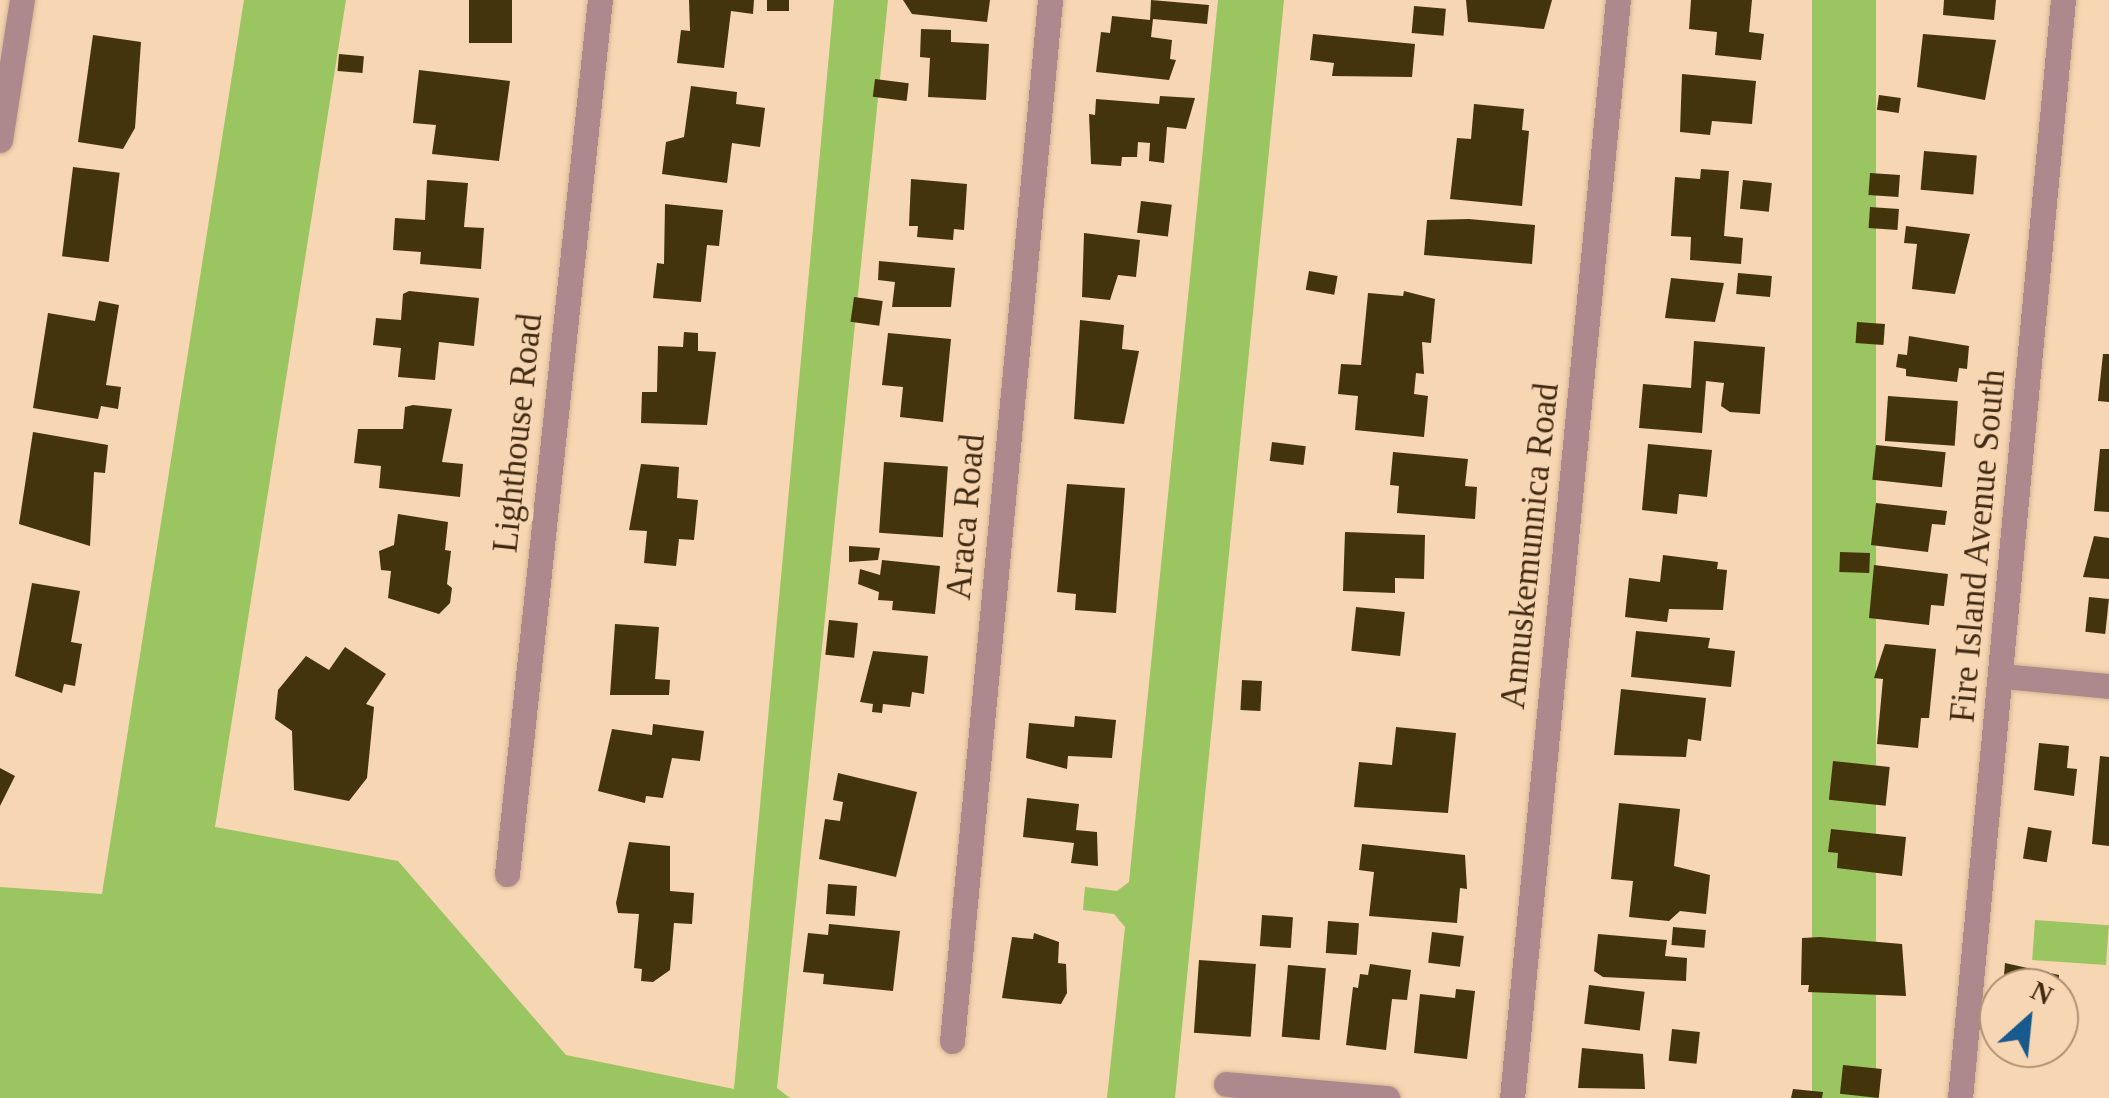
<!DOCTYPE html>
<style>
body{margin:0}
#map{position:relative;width:2109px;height:1098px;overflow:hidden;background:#f7d6b3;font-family:Georgia,serif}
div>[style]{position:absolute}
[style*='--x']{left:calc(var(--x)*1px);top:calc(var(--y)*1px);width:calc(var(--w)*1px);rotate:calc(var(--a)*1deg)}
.water>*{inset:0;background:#9bc560;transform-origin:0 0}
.building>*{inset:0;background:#43340b;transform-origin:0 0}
.roads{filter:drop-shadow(0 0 2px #d2b493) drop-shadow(0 0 2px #d2b493)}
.minor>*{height:25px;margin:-12.5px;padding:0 12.5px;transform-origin:12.5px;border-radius:12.5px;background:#ad898e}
span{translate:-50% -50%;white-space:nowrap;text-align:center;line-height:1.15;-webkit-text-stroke:10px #f7d6b3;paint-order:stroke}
.street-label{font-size:35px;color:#402a11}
.north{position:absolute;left:1979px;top:968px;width:100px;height:100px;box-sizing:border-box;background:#f7d6b3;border:2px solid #ae9172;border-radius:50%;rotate:27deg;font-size:28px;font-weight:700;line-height:40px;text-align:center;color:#402a11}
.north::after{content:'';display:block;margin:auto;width:35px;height:45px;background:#18598e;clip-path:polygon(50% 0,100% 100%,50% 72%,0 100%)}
</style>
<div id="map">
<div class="water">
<div style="clip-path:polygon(244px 0,346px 0,215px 827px,398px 861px,566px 1055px,734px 1089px,834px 0,888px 0,777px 1088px,790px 1098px,0 1098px,0 887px,102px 894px)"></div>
<div style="clip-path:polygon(1218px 0,1284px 0,1175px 1098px,1107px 1098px,1125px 927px,1114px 914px,1083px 910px,1085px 887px,1117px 891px,1129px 882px)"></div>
<div style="left:1812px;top:0;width:64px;height:1102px"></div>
<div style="left:2035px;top:920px;width:74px;height:40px;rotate:4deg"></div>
</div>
<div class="building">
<div style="left:469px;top:0;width:43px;height:43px"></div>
<div style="clip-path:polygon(689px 0,754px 0,753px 14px,731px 11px,724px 68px,677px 63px,681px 30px,690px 31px)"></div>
<div style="left:767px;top:0;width:22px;height:11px"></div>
<div style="clip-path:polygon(903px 0,990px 0,987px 22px,912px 14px)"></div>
<div style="clip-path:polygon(1151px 0,1209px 5px,1207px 24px,1153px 19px,1151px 37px,1172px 40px,1170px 59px,1176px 60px,1169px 80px,1096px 72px,1101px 32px,1110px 33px,1112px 16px,1150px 20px)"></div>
<div style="clip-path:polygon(1466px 0,1552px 0,1544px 29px,1468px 22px)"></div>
<div style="clip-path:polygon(1691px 0,1752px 0,1749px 32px,1764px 34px,1761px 60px,1715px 55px,1717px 32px,1689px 29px)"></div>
<div style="clip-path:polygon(1944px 0,1996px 0,1994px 20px,1943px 15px)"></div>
<div style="left:1414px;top:6px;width:32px;height:27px;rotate:5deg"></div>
<div style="clip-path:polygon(921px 29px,951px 30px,951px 42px,989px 44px,986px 100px,928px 97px,930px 58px,920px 57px)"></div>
<div style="clip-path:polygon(1313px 34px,1415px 44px,1412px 77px,1332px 76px,1334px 63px,1310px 60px)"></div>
<div style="clip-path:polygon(1923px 34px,1996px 40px,1985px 100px,1917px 87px)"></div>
<div style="clip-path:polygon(93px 35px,141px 42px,135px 128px,123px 149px,78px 142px)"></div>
<div style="left:339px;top:54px;width:25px;height:17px;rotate:5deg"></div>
<div style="clip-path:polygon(419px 70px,510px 81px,499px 161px,432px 154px,436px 125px,413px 123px)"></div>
<div style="clip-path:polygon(1682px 74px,1756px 81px,1752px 124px,1712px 121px,1710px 135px,1680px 132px)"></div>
<div style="left:875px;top:79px;width:34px;height:18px;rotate:7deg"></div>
<div style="clip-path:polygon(691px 86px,737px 92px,736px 104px,765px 108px,760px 147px,732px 143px,727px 183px,662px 174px,666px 142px,684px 137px)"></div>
<div style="left:1879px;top:95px;width:22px;height:15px;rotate:8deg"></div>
<div style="clip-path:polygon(1160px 96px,1195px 98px,1186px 129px,1167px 127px,1164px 163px,1149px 161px,1150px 143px,1138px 142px,1137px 157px,1122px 157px,1121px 166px,1091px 164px,1089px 114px,1095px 115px,1096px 99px,1159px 104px)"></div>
<div style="clip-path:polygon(1474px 104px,1524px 109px,1522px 130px,1529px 131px,1522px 206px,1450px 199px,1457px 138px,1471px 139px)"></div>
<div style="left:1924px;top:151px;width:53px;height:39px;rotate:5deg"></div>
<div style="left:73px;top:167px;width:47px;height:90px;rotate:7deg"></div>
<div style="clip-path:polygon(1701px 169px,1729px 171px,1724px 236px,1743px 238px,1741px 264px,1690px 260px,1691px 237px,1671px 236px,1675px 177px,1700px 179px)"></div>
<div style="left:1870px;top:173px;width:30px;height:22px;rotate:4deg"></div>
<div style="clip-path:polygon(911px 179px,967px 184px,964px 230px,954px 229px,953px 240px,917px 237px,918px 226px,909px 226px)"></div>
<div style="clip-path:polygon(427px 180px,468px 183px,464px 227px,484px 228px,481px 269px,420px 264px,421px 252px,393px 250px,395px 218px,425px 220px)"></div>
<div style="left:1743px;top:180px;width:29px;height:29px;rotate:6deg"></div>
<div style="left:1141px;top:201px;width:31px;height:32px;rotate:7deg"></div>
<div style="clip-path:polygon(665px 204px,723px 210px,719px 246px,707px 245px,701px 302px,653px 298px,657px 263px,664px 264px)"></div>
<div style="left:1870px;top:207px;width:29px;height:21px;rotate:4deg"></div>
<div style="clip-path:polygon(1469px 219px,1535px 225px,1532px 264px,1424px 255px,1427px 220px)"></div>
<div style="clip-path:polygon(1906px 226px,1970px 234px,1955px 294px,1912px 289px,1917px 244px,1904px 243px)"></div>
<div style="clip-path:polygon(1084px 233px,1140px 240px,1136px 277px,1118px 275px,1110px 300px,1082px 297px)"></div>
<div style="clip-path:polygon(879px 261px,955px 268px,951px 307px,892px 307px,895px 282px,878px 280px)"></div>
<div style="left:1309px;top:271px;width:29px;height:19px;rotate:10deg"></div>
<div style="left:1738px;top:273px;width:34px;height:21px;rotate:5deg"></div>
<div style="clip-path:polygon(1671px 278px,1724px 283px,1715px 322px,1665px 318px)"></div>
<div style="clip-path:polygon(409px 291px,479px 298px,474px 346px,439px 342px,435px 380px,398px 377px,401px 348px,373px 345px,376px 318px,401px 320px,403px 294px)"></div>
<div style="clip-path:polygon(1404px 291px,1435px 299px,1431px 343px,1422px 342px,1424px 374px,1416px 373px,1414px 394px,1428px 396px,1424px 437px,1355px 430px,1358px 396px,1338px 394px,1341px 364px,1361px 365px,1368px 293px,1403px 296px)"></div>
<div style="left:854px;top:297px;width:29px;height:25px;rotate:8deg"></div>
<div style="clip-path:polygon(99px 301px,119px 305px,106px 385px,121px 387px,118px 409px,101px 406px,98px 419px,33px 408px,48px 313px,95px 321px)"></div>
<div style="clip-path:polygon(1080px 320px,1124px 325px,1122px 349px,1139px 351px,1124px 424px,1074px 419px)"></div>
<div style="left:1857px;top:322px;width:28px;height:21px;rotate:4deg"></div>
<div style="clip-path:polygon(684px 332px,698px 333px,698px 351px,716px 352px,707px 425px,641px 423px,642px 392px,657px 392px,658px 346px,683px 347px)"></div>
<div style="clip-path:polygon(888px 333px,951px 339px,943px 422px,900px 417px,903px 387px,882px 385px)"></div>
<div style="clip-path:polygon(1909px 336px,1969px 346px,1967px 369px,1959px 368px,1957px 382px,1906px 376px,1906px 369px,1896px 367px,1898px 354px,1907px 355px)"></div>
<div style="clip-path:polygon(1694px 341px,1765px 347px,1760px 414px,1730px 412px,1721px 406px,1724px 383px,1706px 381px,1702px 433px,1639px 428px,1643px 384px,1691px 388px)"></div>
<div style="clip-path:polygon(2103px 354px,2109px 354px,2109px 402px,2098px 401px)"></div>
<div style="left:1888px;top:396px;width:70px;height:45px;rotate:4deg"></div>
<div style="clip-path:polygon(413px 405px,452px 409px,442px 462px,463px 464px,460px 497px,379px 488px,381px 466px,354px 463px,358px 429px,403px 429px,405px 407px)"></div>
<div style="clip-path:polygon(33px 432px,108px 445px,105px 473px,94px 472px,90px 546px,19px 524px)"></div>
<div style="left:1272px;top:442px;width:34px;height:19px;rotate:7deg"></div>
<div style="clip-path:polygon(1648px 444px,1712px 450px,1707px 497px,1679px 494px,1677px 514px,1642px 510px)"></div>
<div style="left:1876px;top:445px;width:70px;height:35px;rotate:6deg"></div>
<div style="clip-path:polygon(2100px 449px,2109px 449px,2109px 512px,2094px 511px)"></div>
<div style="clip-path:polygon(1393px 452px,1468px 459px,1465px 486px,1477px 487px,1475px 519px,1397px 513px,1399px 486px,1390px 485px)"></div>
<div style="left:884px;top:462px;width:64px;height:71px;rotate:4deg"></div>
<div style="clip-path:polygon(641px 464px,679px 467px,677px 498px,698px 500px,694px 540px,679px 539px,676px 566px,644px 563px,647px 531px,629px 530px)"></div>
<div style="clip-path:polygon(1067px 484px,1125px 488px,1116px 613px,1075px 610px,1076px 594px,1057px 592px)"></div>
<div style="clip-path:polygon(1876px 503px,1947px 511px,1945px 525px,1932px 524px,1928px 552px,1871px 545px)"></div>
<div style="clip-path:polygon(398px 514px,448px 522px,445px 550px,451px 551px,447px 584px,452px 588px,450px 603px,439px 614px,388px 598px,391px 571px,381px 570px,379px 551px,394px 545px)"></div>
<div style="clip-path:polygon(1345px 532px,1425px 535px,1424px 579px,1395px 578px,1395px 593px,1343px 591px)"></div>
<div style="clip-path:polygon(2094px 536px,2109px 538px,2109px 579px,2083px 577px)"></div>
<div style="clip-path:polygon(849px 546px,880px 548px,878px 560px,849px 562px)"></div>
<div style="left:1840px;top:552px;width:30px;height:20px;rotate:2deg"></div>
<div style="clip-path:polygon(1663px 555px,1718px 562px,1717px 569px,1727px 570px,1723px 610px,1669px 609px,1667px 622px,1625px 617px,1629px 578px,1660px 582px)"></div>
<div style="clip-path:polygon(882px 560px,940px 566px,935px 614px,892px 610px,893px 601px,878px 600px,879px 592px,858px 584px,860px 569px,880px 575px)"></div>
<div style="clip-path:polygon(1874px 565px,1948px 574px,1944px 606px,1931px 605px,1929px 625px,1869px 618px)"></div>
<div style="clip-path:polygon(32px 583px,80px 591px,71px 642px,82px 644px,75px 686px,64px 684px,62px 693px,15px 676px)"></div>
<div style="left:2089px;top:597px;width:20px;height:35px;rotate:6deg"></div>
<div style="left:1356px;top:607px;width:49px;height:44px;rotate:6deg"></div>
<div style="left:829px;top:620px;width:29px;height:35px;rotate:6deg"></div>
<div style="clip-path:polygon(615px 624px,659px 627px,655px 679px,670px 680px,669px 695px,610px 695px)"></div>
<div style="clip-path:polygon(1636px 631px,1710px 638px,1708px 648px,1735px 651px,1731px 687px,1631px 677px)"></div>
<div style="clip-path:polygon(1885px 644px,1936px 649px,1929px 718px,1921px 718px,1918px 748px,1877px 744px,1883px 679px,1874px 678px)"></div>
<div style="clip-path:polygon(345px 647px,386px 674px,366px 704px,374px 707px,367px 778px,349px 801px,294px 790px,292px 731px,275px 719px,278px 690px,306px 656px,329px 670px)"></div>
<div style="clip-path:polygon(873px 651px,928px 656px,924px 694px,912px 692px,910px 707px,883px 704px,882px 713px,872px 712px,873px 704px,860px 702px)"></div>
<div style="left:1242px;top:680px;width:20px;height:30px;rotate:3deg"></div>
<div style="clip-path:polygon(1621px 689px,1706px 698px,1701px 741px,1688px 739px,1686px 757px,1614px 755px)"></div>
<div style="clip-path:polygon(1075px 716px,1116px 720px,1112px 758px,1068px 756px,1067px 769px,1026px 758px,1029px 723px,1074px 727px)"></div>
<div style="clip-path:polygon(653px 724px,704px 731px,700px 761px,672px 758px,663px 798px,646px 796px,645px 803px,598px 791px,612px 729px,652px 735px)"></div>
<div style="clip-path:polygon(1396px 727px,1456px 733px,1448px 813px,1354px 807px,1359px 762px,1392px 765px)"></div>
<div style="clip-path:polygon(2039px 743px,2069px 746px,2067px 768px,2077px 769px,2074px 796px,2034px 790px)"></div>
<div style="clip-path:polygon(2100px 756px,2109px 757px,2109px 846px,2092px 844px)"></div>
<div style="left:1833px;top:761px;width:57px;height:39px;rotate:6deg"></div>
<div style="clip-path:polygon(0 768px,15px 776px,0 806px)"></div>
<div style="clip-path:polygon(838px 773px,917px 792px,896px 877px,819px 859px,825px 819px,840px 821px,843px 802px,833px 800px)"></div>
<div style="clip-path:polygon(1027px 798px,1079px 804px,1076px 830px,1097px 832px,1098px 866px,1071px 863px,1074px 843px,1023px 837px)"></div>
<div style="clip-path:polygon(1619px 803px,1680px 809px,1674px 866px,1710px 875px,1706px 914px,1680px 911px,1669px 921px,1629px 917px,1633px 881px,1611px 879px)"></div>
<div style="left:2028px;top:827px;width:24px;height:32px;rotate:9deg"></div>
<div style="clip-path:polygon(1831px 829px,1906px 837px,1902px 876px,1837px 868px,1838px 853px,1828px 852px)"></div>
<div style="clip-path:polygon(629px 842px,670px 846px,670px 891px,694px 893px,692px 924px,674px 923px,670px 970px,653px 982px,641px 981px,642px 969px,634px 968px,639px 914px,618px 913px,616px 903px)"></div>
<div style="clip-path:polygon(1362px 844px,1465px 855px,1467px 889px,1460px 888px,1457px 923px,1369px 916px,1374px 872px,1359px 870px)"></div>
<div style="left:828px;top:884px;width:29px;height:30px;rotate:4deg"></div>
<div style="left:1262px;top:915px;width:31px;height:31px;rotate:4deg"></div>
<div style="left:1328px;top:921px;width:31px;height:32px;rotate:4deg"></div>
<div style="clip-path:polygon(829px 924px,900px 931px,893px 991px,823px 984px,824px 974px,803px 972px,808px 933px,828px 935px)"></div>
<div style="left:1673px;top:927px;width:33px;height:18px;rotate:5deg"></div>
<div style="left:1432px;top:932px;width:32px;height:31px;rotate:7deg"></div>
<div style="clip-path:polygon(1034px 933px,1059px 942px,1058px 963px,1066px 964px,1067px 993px,1061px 1004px,1002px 998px,1012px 937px,1033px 939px)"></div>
<div style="clip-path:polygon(1598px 934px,1667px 940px,1665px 956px,1687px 958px,1686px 981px,1603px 977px,1594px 971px)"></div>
<div style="clip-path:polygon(1820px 937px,1902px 944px,1906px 996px,1808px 992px,1809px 985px,1801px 985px,1802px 938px)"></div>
<div style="left:1199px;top:960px;width:57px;height:73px;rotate:4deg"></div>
<div style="clip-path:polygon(2005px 963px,2059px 975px,2058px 988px,2003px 988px)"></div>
<div style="clip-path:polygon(1370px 964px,1411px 970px,1407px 1000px,1392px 999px,1386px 1050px,1346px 1045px,1353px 987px,1358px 988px,1360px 974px,1368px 975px)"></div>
<div style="left:1288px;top:965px;width:38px;height:72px;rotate:5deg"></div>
<div style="left:1589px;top:985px;width:56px;height:39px;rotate:7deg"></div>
<div style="clip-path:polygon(1456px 989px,1475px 991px,1467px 1059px,1414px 1053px,1420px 994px,1455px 998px)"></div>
<div style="left:1672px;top:1029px;width:28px;height:32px;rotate:6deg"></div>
<div style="clip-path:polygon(1582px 1048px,1643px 1054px,1645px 1089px,1578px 1088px)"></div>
<div style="left:1843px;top:1065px;width:39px;height:29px;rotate:6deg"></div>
<div style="clip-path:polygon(1793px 1089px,1823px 1092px,1822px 1098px,1791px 1098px)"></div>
</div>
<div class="roads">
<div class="minor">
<div style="--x:0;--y:140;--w:142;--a:-81.1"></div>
<div style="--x:2003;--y:676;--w:106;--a:5.4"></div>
<div style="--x:507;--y:874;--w:879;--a:-83.93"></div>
<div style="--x:952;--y:1041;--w:1046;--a:-84.62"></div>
<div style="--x:1226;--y:1084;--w:162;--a:5"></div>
<div style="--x:1512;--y:1098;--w:1103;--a:-84.49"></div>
<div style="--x:1960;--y:1098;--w:1103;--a:-84.64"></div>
</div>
</div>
<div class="street-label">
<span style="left:518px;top:433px;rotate:-84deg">Lighthouse Road</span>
<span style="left:966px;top:517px;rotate:-85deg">Araca Road</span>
<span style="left:1530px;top:546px;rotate:-84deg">Annuskemunnica Road</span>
<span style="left:1978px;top:546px;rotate:-85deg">Fire Island Avenue South</span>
</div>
<div class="north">N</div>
</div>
